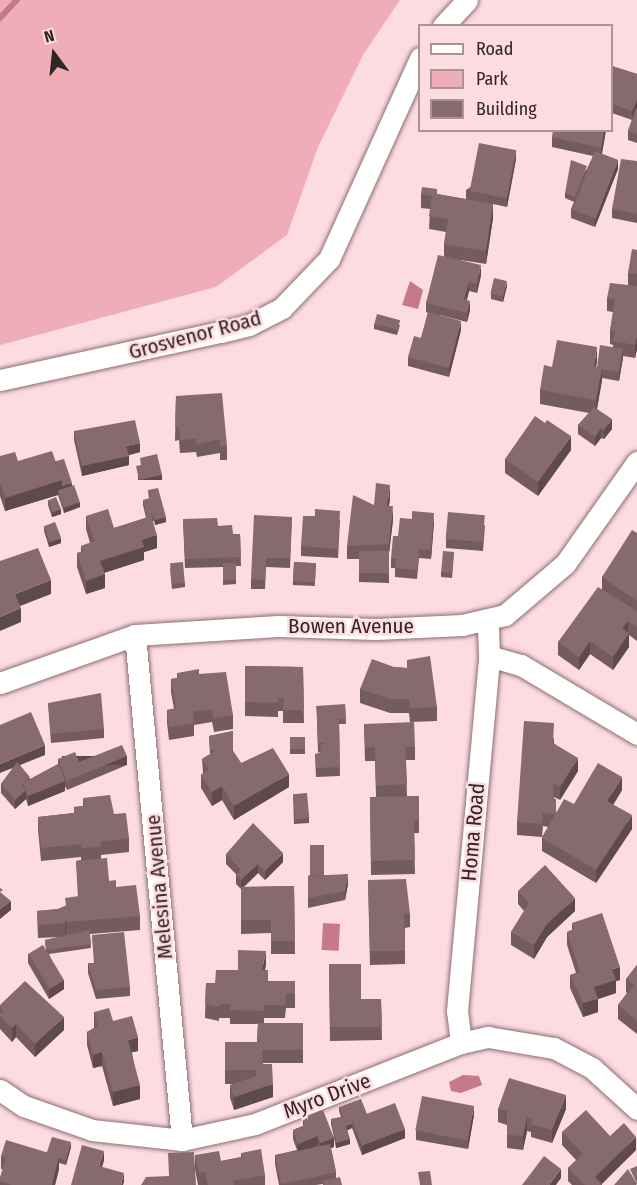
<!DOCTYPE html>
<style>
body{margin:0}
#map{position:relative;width:637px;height:1185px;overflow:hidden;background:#fddce1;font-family:"Fira Sans Condensed",sans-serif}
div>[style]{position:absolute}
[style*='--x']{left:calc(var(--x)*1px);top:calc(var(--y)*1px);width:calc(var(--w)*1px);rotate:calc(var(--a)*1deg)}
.green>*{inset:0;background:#eeadb7}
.water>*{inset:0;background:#c67986;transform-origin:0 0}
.stream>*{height:6px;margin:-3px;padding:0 3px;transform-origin:3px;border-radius:3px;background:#c67986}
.roads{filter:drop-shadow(0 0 2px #8b6e72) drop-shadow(0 0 2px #8b6e72)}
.minor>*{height:21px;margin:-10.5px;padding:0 10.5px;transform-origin:10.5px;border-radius:10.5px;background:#fff}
.wall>*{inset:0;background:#745b5f;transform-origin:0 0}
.shaded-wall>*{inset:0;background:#5e4a4d;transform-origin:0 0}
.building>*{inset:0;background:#876a6e;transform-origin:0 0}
span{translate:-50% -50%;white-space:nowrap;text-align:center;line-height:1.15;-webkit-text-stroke:5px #fddce1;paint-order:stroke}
.street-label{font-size:21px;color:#312527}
.legend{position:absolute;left:418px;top:24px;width:195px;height:108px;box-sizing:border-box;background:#fddce1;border:2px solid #ab9397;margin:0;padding:8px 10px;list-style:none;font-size:18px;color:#312527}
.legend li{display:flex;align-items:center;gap:12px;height:30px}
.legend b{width:30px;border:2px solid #ab9397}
.north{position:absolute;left:24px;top:24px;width:60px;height:60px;-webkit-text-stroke:4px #fddce1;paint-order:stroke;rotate:345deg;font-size:16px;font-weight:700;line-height:24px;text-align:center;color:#312527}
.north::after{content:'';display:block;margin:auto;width:21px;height:27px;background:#312527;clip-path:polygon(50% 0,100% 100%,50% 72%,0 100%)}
</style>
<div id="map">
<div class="green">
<div style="clip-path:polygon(0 0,400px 0,363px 55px,318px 147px,287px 235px,216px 287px,0 345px)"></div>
</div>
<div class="water">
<div style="clip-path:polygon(410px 281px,423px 290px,418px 309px,402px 305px)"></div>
<div style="left:323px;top:923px;width:17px;height:27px;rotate:3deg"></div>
<div style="clip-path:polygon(463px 1075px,479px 1076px,482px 1085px,461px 1093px,451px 1091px,449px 1082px)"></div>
</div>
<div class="stream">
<div style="--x:0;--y:18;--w:25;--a:-47"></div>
</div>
<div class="roads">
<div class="minor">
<div style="--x:443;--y:26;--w:35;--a:-47"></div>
<div style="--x:0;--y:380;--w:226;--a:-12.3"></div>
<div style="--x:221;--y:332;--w:29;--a:-14"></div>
<div style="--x:249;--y:325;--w:37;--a:-27"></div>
<div style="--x:282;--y:308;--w:68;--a:-46.2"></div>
<div style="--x:329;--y:259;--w:221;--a:-65.6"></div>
<div style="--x:135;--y:635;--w:507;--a:84.68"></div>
<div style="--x:489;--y:656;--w:33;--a:16"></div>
<div style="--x:521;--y:665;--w:135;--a:30.7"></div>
<div style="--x:0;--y:683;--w:143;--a:-19.6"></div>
<div style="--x:135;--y:635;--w:143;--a:-3.6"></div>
<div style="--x:278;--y:626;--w:98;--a:1.8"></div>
<div style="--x:376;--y:629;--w:86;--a:-2.7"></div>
<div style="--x:462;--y:625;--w:44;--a:-13.1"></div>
<div style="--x:505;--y:615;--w:79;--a:-40.4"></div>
<div style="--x:565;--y:564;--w:125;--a:-54.8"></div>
<div style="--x:461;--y:1043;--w:32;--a:-97"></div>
<div style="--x:457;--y:1011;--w:356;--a:-84.8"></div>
<div style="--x:489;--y:656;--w:36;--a:-92"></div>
<div style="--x:0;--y:1090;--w:29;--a:34"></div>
<div style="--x:24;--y:1106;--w:72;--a:19.4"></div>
<div style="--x:92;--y:1130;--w:91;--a:6.3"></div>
<div style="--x:182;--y:1140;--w:75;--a:-12.4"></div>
<div style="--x:255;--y:1124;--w:221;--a:-21.5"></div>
<div style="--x:461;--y:1043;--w:28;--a:-13"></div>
<div style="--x:488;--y:1037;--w:67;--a:9.5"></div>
<div style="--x:554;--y:1048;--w:43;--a:27.8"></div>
<div style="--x:592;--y:1068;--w:61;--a:42.3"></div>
</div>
</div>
<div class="wall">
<div style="clip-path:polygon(612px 66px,637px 74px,637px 143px,628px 140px,628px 131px,632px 120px,612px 113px)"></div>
<div style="clip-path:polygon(606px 130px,602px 154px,618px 169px,595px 227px,571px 218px,571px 209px,574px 202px,565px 198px,565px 193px,587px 169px,593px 156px,552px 147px,552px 137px)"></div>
<div style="clip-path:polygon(516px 159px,507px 207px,493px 204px,493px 218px,486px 264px,460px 260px,481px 275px,477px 293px,469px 291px,467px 300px,470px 310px,467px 322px,439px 315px,461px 330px,449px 377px,408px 366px,408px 357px,421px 338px,428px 313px,426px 312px,426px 303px,444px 257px,444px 244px,446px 232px,429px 229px,430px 209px,421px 208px,421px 194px,437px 194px,466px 199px,466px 190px)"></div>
<div style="clip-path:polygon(637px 161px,637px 223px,612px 218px,612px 209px)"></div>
<div style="clip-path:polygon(637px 250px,637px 349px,635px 358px,623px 356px,619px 381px,602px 378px,597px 409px,612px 429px,604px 439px,601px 438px,595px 446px,578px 434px,578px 425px,589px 413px,540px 404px,540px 390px,552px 367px,597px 360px,596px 367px,597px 367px,613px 347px,613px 345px,610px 344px,610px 331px,613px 312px,607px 311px,607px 298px,628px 285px,628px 273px)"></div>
<div style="clip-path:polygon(507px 286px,503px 302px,491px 299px,491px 294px)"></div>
<div style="clip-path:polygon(374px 324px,400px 325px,397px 335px,374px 329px)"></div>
<div style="clip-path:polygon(176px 396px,227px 446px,227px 460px,220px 460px,220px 453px,197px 457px,196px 452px,180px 453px,179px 440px,175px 441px)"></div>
<div style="clip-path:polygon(74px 431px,140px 452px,129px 455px,129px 465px,82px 476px,74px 440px)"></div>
<div style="clip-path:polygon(571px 450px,538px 496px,505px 473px,505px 459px)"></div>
<div style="clip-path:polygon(0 456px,18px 461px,56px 461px,72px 486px,80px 507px,64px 513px,58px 495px,5px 511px,0 496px,0 500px)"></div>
<div style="clip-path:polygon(148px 490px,166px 522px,155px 525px,154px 521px,153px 521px,157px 548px,144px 552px,144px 560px,104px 573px,105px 588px,86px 594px,77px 567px,77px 553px,81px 552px,81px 546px,90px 543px,86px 529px,86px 516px,114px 528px,146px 518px,143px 505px,143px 500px,149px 499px)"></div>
<div style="clip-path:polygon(390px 498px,389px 506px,393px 520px,389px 553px,389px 583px,359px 582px,359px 559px,347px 559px,347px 546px,374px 505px)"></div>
<div style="clip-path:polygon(48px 500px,61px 514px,52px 517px,48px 505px)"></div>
<div style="clip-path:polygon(315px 516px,340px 520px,338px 558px,301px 556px,301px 546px)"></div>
<div style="clip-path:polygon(292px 517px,290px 568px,266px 567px,265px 589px,251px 589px,251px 579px)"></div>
<div style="clip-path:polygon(183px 519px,218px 526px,233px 534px,240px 534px,241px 566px,236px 566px,236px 584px,223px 585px,223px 567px,185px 568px)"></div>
<div style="clip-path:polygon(434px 522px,431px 559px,419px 558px,417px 579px,395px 577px,395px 568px,391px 568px,391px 559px,398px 536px)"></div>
<div style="clip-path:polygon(485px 525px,483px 551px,446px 548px,446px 539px)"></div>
<div style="clip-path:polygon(44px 526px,61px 543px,49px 547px,44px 531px)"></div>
<div style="clip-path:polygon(637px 533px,637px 641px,629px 635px,629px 647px,613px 670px,590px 654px,579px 670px,558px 655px,558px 642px,602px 590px,602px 577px)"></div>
<div style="clip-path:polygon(454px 552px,452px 578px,441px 577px,441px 572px)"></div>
<div style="left:294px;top:562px;width:22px;height:23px;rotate:3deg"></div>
<div style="clip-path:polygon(170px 568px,185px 583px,185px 587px,172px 589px)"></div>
<div style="clip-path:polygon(407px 660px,437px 707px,437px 721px,410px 722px,409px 713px,390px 713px,360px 703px,360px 689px,394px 667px,407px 668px)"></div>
<div style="clip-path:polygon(245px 666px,303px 667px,304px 723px,283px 723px,283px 711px,278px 711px,278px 717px,245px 716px)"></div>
<div style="clip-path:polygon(177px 673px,199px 674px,233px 715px,233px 729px,214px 732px,212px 722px,194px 725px,194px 736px,169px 740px,167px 723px,167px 710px,174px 709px,171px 692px,171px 679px,177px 678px)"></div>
<div style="clip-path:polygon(48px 703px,104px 729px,104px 738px,51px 743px)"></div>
<div style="clip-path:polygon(345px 704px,346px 724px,339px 724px,340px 776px,316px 777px,315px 754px,320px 753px,320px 752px,318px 753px,317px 721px)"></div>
<div style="clip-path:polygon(364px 724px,415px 747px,415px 760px,406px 760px,407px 796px,419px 796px,419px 833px,414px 833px,415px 874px,371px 875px,370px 797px,376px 797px,375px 761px,365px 761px)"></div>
<div style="clip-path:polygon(233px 731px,233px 751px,241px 763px,289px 787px,234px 820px,222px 800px,212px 806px,201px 788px,201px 775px,203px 773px,202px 759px,210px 754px,209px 736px)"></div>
<div style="left:290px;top:737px;width:15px;height:17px"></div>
<div style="clip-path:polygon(evenodd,554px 737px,554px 743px,578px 771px,560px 800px,554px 797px,556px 812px,574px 804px,622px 790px,613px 805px,632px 829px,596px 883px,542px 851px,542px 837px,517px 835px,517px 822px,554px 737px,543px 826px,548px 827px,542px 837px,543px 826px)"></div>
<div style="clip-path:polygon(45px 755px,20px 765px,30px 779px,58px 764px,58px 759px,79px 762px,127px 765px,67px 790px,65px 786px,65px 791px,28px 806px,26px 799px,15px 809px,1px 793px,1px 784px,13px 768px)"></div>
<div style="clip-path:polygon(293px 794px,309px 818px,309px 823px,294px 824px)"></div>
<div style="clip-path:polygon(83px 798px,114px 814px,129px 838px,129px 852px,101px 855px,101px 859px,109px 881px,116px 887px,140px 916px,140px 930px,90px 934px,91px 948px,49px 954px,64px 989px,49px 999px,28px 963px,28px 954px,46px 950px,45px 940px,60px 937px,38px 938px,37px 911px,58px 909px,65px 906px,78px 897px,76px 861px,81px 860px,81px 857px,41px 861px,38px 830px,38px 817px,74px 813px,74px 807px,83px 806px)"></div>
<div style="clip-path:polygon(226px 854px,283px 862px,265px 880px,258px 873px,244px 887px,294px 886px,295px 954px,271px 954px,271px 933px,241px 934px,241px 889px,236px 884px,236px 874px,226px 864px)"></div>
<div style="clip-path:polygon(310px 875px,324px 875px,348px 884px,345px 900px,308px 908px,308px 876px)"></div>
<div style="clip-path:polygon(368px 880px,410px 914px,410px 927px,405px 928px,405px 964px,370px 965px)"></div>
<div style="clip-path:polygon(518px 891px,575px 911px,547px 937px,534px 959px,511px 945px,511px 932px,524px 911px,518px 904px)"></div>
<div style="clip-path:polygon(572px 923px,620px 980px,616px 981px,616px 993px,598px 999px,598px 1012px,583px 1017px,570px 988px,570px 975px,576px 973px,567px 945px,567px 932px,572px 930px)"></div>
<div style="clip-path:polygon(92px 935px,130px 987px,130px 996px,96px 999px,88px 973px,88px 963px,94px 963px)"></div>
<div style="clip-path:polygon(266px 964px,265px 970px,268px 981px,295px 981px,295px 1008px,286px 1008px,285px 1018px,264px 1018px,264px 1023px,303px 1023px,303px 1063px,263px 1063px,273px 1097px,234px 1110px,230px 1098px,230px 1085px,233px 1084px,225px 1084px,225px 1042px,257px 1042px,258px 1024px,230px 1024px,230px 1018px,219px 1018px,219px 1021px,205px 1018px,206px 983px,215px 983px,238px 970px)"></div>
<div style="clip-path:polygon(329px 964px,361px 999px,381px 999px,382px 1040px,330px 1041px)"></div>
<div style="clip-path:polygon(637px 965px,637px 1034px,618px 1019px,618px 1005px,627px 993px,626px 992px,626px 979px)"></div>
<div style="clip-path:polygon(0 1005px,64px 1030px,35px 1057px,16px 1037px,12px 1042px,0 1029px)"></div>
<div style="clip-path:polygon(94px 1012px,113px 1021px,138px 1051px,132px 1052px,140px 1099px,113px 1106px,102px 1066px,93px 1068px,87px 1045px,87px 1032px,94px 1028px)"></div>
<div style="clip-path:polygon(339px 1107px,367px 1114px,405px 1138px,362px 1155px,352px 1128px,347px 1130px,350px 1144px,336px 1148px,334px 1138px,334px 1147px,331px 1148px,336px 1172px,336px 1178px,342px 1185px,323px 1185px,323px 1184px,316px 1185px,279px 1185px,275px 1164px,275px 1155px,297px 1150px,293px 1139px,293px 1130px,303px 1126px,303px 1118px,334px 1137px,331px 1124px,331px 1119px,341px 1117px,339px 1111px)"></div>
<div style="clip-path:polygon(498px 1109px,566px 1109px,552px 1143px,531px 1137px,531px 1132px,527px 1131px,523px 1150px,507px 1148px,507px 1125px,498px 1122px)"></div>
<div style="clip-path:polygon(474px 1115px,468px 1149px,416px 1140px,416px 1130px)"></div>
<div style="clip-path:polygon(562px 1132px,610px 1136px,636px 1150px,602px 1184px,602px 1185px,572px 1185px,568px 1181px,568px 1168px,576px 1160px,562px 1145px)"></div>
<div style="clip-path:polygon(71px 1147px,66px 1165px,59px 1163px,59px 1169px,55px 1185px,0 1185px,0 1178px,3px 1169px,1px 1169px,1px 1156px,47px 1152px)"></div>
<div style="clip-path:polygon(241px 1153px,265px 1175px,265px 1185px,198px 1185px,195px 1169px,195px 1155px,221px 1161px,241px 1157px)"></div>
</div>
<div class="shaded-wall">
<div style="clip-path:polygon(637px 100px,637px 109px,632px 120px,632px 111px)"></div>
<div style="clip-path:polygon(604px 130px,606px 130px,601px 158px,601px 148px)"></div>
<div style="clip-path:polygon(516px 150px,516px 159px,507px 207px,507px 197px)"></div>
<div style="clip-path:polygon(618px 160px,618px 169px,595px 227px,595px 218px)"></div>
<div style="clip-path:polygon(493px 204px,493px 218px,486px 264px,486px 251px)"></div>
<div style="clip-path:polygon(481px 265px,481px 275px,477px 293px,477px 284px)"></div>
<div style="clip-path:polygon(507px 281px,507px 286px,503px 302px,503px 297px)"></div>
<div style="clip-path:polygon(469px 282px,469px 291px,464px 309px,464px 299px)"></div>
<div style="clip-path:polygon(470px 301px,470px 310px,467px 322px,467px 313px)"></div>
<div style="clip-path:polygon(461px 321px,461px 330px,449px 377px,449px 368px)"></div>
<div style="clip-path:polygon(637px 336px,637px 349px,635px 358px,635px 345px)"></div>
<div style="clip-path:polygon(597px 347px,597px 360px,594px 380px,594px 366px)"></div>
<div style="clip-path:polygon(623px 349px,623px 358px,619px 381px,619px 372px)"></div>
<div style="clip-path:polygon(602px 368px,602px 381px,596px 414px,596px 400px)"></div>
<div style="clip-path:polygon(612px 419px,612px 429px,604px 439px,604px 430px)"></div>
<div style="clip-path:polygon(601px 428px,601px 438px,595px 446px,595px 437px)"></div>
<div style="clip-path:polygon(571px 436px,571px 450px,538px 496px,538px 482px)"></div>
<div style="clip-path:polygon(140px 443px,140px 452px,126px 456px,126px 446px)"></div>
<div style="clip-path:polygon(129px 456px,129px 465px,82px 476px,82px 466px)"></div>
<div style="left:162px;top:475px;width:5px;height:24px;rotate:90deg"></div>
<div style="clip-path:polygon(62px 480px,62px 494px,58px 491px,58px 495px,5px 511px,5px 498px)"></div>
<div style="clip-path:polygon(72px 483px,72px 488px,62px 491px,62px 486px)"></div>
<div style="clip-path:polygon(390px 485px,390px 498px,387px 519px,387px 506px)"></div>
<div style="clip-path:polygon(80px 502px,80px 507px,64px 513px,64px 508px)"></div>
<div style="clip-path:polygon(393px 506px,393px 520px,389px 553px,389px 583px,389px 544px)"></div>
<div style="clip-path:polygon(61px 509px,61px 514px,52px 517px,52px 512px)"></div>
<div style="clip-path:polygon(434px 513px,434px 522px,431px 559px,431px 550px)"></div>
<div style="clip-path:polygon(166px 517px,166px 522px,155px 525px,155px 520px)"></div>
<div style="clip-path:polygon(157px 535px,157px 548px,144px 552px,144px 560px,100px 574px,100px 561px,142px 540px)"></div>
<div style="clip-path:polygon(61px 538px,61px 543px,49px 547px,49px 542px)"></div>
<div style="clip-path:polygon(105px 574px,105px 588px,86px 594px,86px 581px)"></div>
<div style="clip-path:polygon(51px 580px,51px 594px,15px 608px,15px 594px)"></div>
<div style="clip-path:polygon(21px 608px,21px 622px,0 631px,0 617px)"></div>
<div style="clip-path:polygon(628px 621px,628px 634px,622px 628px)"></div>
<div style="clip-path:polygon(629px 633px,629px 647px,613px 670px,613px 657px)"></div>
<div style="clip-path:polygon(590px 641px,590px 654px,579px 670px,579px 657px)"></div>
<div style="clip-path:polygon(45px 745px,45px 755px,0 773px,0 764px)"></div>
<div style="left:127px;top:756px;width:9px;height:65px;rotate:90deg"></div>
<div style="clip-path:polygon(578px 758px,578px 771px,560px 800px,560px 787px)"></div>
<div style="clip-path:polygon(289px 774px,289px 787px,234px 820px,234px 806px)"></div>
<div style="clip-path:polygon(622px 777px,622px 790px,607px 815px,607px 801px)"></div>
<div style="clip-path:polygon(65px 781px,65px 791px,28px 806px,28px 796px)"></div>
<div style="clip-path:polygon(222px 786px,222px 800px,212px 806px,212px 792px)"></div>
<div style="clip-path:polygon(26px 790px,26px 799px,15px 809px,15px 800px)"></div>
<div style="clip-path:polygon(632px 815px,632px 829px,596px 883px,596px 870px)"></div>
<div style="clip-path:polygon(283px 853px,283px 862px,265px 880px,265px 871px)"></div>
<div style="clip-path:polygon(258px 864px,258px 873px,241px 889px,241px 880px)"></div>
<div style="clip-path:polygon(348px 874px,348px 884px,345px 900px,345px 891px)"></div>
<div style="clip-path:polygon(575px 898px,575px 911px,547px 937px,534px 959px,534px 945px,547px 924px)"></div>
<div style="clip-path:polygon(11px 901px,11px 910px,0 919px,0 909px)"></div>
<div style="clip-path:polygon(66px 919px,66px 933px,65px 936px,65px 923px)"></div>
<div style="clip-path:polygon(266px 951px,266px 964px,262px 984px,262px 970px)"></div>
<div style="clip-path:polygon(620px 967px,620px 980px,616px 981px,616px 993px,598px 999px,598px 1012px,583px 1017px,583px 1003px,594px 987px,612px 969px)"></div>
<div style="clip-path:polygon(64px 980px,64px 989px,49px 999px,49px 989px)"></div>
<div style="clip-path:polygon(64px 1017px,64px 1030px,35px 1057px,35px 1044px)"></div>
<div style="clip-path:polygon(16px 1024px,16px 1037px,12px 1042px,12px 1028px)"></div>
<div style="clip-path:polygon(138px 1037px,138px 1051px,128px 1053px,128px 1040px)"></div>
<div style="clip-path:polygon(102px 1052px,102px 1066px,93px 1068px,93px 1055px)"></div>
<div style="clip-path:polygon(273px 1084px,273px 1097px,234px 1110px,234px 1097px)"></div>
<div style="clip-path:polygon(140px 1085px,140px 1099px,113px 1106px,113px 1092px)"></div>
<div style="clip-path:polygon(566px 1095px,566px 1109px,552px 1143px,552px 1130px)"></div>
<div style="clip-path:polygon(474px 1106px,474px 1115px,468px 1149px,468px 1139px)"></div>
<div style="clip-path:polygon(527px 1117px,527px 1131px,523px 1150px,523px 1136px)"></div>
<div style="clip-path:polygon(352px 1124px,352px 1128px,346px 1131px,346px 1126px)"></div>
<div style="clip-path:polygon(405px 1129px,405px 1138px,362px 1155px,362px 1145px)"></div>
<div style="clip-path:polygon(318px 1136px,318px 1145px,298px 1153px,298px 1144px)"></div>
<div style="clip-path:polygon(636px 1137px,636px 1150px,600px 1185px,595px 1177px)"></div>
<div style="clip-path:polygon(334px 1138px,334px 1147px,320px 1152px,320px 1143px)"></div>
<div style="clip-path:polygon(350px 1139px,350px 1144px,336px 1148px,336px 1143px)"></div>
<div style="clip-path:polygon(71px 1142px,71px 1147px,66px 1165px,66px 1160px)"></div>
<div style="clip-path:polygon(104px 1151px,104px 1161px,99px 1176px,99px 1166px)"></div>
<div style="clip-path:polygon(59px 1156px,59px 1169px,55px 1185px,52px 1185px)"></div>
<div style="clip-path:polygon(561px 1169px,561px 1178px,556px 1185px,549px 1185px)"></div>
<div style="clip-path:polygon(124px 1173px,124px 1182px,123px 1185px,121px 1185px)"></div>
</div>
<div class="building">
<div style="clip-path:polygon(612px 66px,637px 74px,637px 100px,632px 111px,612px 104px)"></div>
<div style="clip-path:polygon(636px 108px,637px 109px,637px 134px,628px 131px)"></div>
<div style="clip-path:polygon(553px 130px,604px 130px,601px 148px,552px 137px)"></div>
<div style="left:479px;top:143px;width:38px;height:49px;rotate:11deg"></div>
<div style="left:595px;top:151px;width:25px;height:63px;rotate:21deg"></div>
<div style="clip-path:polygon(621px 159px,637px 161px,637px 214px,612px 209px)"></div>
<div style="clip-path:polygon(571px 160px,587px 166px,575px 197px,565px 193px)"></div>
<div style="clip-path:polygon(422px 187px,437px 189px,437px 194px,493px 204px,486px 251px,444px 244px,448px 219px,429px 216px,432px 196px,421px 194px)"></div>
<div style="clip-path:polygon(632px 249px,637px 250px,637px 274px,628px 273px)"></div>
<div style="clip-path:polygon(438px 255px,481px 265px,477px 284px,469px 282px,464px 299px,470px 301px,467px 313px,426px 303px)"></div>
<div style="left:494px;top:278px;width:13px;height:16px;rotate:13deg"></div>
<div style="clip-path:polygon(610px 283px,637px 286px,637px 336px,635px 345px,613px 341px,615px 332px,610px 331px,615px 299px,607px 298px)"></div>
<div style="clip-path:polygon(428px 312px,461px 321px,449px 368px,408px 357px,414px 336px,421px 338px)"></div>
<div style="left:377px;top:314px;width:24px;height:10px;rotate:15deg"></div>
<div style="clip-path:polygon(557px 340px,597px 347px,594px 366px,602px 368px,596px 400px,540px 390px,544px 365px,552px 367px)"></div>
<div style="clip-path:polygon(600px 345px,623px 349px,619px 372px,602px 369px,602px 368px,597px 367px)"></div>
<div style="clip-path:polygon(222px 393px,227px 446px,220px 447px,220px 439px,197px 444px,196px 439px,180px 440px,179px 427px,175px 427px,176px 396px)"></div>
<div style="clip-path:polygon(594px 407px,612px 419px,604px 430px,601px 428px,595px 437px,578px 425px)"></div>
<div style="clip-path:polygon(535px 416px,545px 423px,547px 420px,571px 436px,538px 482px,505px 459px)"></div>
<div style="clip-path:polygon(135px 420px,140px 443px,126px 446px,129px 456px,82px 466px,74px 431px)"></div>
<div style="clip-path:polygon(52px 451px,62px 480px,5px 498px,0 482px,0 456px,15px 452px,18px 461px)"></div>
<div style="clip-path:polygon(157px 454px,162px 475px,139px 480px,136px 466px,141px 465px,140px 458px)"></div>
<div style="clip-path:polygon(64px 459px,72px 483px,62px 486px,62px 480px,56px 461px)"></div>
<div style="clip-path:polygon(376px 483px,390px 485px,387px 506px,393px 506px,389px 544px,347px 546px,353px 495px,374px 505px)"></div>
<div style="left:74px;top:485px;width:18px;height:17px;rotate:71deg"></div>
<div style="clip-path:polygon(158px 488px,166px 517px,155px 520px,154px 516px,147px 517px,143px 500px,150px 498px,148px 490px)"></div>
<div style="left:56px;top:497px;width:13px;height:9px;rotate:67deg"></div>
<div style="clip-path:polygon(108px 509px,114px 528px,151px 516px,157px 535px,142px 540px,144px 547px,100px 561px,105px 574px,86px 581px,77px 553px,83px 551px,81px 546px,94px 541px,86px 516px)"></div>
<div style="clip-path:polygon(315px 509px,340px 511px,338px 549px,301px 546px,303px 516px,315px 516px)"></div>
<div style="clip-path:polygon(412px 511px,434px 513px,431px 550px,419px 549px,417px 570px,395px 568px,396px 559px,391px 559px,393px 536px,398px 536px,400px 518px,412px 519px)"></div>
<div style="left:448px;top:512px;width:37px;height:27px;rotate:5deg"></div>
<div style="clip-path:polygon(254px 515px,292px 517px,290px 558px,266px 558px,265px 580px,251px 579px)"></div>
<div style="clip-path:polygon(217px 518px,218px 526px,232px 525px,233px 534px,240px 534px,241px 557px,185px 559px,183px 519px)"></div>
<div style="left:55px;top:522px;width:17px;height:12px;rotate:69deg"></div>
<div style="clip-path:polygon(632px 530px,637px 533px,637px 601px,602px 577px)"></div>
<div style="clip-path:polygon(38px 548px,51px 580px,15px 594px,21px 608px,0 617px,0 561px)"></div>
<div style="left:389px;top:551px;width:22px;height:30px;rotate:90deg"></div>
<div style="left:443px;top:551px;width:11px;height:21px;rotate:5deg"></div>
<div style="left:183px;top:562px;width:21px;height:13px;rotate:85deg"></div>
<div style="left:294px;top:562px;width:22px;height:19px;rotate:3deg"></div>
<div style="left:223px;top:563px;width:13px;height:17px"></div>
<div style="clip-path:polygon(598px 587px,637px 611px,637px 627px,628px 621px,622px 628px,629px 633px,613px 657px,590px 641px,579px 657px,558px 642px)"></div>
<div style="clip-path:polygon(430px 656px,437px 707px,410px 708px,409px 699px,390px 699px,360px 689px,372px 659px,394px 667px,407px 668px,407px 660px)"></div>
<div style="clip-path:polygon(245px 666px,303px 667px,304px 710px,283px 710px,284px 698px,278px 698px,278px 703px,245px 702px)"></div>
<div style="clip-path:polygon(199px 669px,199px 674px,226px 672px,233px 715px,214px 718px,212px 709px,193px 712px,194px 723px,169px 727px,167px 710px,176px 708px,171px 679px,178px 678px,177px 673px)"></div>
<div style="clip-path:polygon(101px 693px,104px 729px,51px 734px,48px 703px)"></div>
<div style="left:345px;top:704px;width:15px;height:29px;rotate:86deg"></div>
<div style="clip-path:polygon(31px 712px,45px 745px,0 764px,0 725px)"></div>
<div style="clip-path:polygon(339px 719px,340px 767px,316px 768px,315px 754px,321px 753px,320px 745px,325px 743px,318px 743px,317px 721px)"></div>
<div style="clip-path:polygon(524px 721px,554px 723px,553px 743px,578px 758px,560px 787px,554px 783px,553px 799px,556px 799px,556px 814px,543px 813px,542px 824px,517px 822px)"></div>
<div style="clip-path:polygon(414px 722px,415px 747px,405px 747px,407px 784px,376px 786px,375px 747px,365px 748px,364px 724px)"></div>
<div style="clip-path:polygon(233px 731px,233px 750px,228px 743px,217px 750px,210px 750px,209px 736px)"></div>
<div style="left:290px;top:737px;width:15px;height:12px"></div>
<div style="clip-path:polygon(228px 743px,241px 763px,273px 748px,289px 774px,234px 806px,222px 786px,212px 792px,201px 775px,209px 769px,202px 759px)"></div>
<div style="clip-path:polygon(122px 745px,127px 756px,67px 781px,58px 759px,75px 752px,79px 762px)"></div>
<div style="clip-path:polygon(17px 762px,30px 777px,21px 785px,26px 790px,15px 800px,1px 784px)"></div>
<div style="clip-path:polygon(598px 763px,622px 777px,607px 801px,632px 815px,596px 870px,542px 838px,564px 799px,574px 804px)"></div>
<div style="clip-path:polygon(59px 764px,65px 781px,28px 796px,23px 783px)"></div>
<div style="left:307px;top:793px;width:25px;height:14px;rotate:85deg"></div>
<div style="clip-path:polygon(110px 795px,114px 814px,126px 813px,129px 838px,100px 842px,101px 847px,81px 848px,81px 844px,41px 848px,38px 817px,74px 813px,74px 807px,84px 806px,83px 798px)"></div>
<div style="clip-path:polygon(419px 796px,419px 820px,414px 820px,415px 860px,371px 861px,370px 797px)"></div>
<div style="clip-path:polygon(253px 823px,283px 853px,265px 871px,258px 864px,241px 880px,236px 874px,241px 870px,226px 854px)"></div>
<div style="left:310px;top:845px;width:14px;height:30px"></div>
<div style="clip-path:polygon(107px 858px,109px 881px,116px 880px,116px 887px,136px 885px,140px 916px,67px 922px,66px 919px,65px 923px,38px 925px,37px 911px,58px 909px,66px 906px,65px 898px,79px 896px,76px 861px)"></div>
<div style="clip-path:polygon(545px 865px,575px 898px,547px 924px,534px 945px,511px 932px,529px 903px,518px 891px)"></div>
<div style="clip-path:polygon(348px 874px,345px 891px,308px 898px,308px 876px)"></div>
<div style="clip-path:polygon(406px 879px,410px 914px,404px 914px,405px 951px,370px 951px,368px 880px)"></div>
<div style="clip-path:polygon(294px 886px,295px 941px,271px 941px,271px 920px,241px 920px,241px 887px)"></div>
<div style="clip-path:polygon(0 888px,3px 890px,0 892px,11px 901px,0 909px)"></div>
<div style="clip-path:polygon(602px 913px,620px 967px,612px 969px,616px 980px,594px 987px,598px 999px,583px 1003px,570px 975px,580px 972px,567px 932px,574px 929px,572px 923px)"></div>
<div style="clip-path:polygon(89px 930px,91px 944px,46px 950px,45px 940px)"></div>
<div style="clip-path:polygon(124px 932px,130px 987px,96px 990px,88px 963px,95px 963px,92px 935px)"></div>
<div style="left:43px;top:945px;width:41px;height:17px;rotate:59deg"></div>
<div style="clip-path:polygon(238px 950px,266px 951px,262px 970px,268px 970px,268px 981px,295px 981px,295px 994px,286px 994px,285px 1005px,264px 1005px,264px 1011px,230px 1010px,230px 1004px,219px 1004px,219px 1007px,205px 1004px,206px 983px,215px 983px,216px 970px,238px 970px)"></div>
<div style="clip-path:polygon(329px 964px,361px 964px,361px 999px,381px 999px,382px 1027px,330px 1027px)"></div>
<div style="clip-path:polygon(637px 965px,637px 1021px,618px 1005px,634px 985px,626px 979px)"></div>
<div style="clip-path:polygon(25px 981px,64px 1017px,35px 1044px,16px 1024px,12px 1028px,0 1016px,0 1014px,3px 1011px,0 1007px,0 1005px)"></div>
<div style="clip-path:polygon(109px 1008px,113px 1021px,132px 1016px,138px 1037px,128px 1040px,140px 1085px,113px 1092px,102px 1052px,93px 1055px,87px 1032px,98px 1026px,94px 1012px)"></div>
<div style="clip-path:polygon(258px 1023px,303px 1023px,303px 1050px,262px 1050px,263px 1064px,272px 1064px,273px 1084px,234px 1097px,230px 1085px,256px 1076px,256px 1070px,225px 1070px,225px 1042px,257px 1042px)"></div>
<div style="clip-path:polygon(509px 1078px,566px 1095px,552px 1130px,531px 1124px,532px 1119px,527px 1117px,523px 1136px,507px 1135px,507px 1111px,498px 1109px)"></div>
<div style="left:422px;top:1096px;width:53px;height:35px;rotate:11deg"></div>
<div style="clip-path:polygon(361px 1099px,367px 1114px,352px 1120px,352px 1124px,346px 1126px,345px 1123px,350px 1139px,336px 1143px,331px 1119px,343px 1117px,339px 1107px)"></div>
<div style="left:395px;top:1103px;width:28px;height:46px;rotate:69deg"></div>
<div style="clip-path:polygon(323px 1110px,334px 1138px,320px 1143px,318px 1136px,298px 1144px,293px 1130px,305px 1125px,303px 1118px)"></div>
<div style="clip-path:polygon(586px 1110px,610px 1136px,624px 1123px,636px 1137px,595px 1177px,602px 1184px,601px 1185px,585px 1185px,568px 1168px,583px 1154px,562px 1132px)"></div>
<div style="clip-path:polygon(52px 1137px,71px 1142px,66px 1160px,59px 1158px,59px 1156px,47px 1152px)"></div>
<div style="clip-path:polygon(6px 1140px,59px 1156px,52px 1185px,12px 1185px,0 1181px,0 1178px,6px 1157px,1px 1156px)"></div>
<div style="left:330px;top:1144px;width:29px;height:56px;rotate:78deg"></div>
<div style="clip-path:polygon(82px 1145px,104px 1151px,99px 1166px,124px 1173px,121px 1185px,71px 1185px)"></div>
<div style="clip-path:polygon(261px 1149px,265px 1175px,233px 1181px,234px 1185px,208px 1185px,205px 1172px,199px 1173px,195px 1155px,219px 1151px,221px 1161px,242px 1157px,241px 1153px)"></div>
<div style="clip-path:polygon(194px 1152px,196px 1185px,141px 1185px,146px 1177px,169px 1176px,168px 1153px)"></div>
<div style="clip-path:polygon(544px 1156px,561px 1169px,549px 1185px,522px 1185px)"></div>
<div style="clip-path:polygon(637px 1166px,637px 1184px,630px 1169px)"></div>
<div style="clip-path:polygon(628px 1169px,637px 1184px,636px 1185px,614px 1185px)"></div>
<div style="clip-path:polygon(430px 1171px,432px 1185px,420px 1185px,418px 1172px)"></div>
<div style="clip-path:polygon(340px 1177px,342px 1185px,324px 1185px,323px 1181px)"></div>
</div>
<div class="street-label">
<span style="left:195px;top:335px;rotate:-15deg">Grosvenor Road</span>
<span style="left:351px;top:626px">Bowen Avenue</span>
<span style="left:473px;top:832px;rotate:-85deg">Homa Road</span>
<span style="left:159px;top:887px;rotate:-95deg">Melesina Avenue</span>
<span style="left:327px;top:1096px;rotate:-21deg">Myro Drive</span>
</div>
<ul class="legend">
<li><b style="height:8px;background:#fff"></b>Road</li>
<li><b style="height:16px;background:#eeadb7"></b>Park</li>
<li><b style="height:16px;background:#876a6e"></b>Building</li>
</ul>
<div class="north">N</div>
</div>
